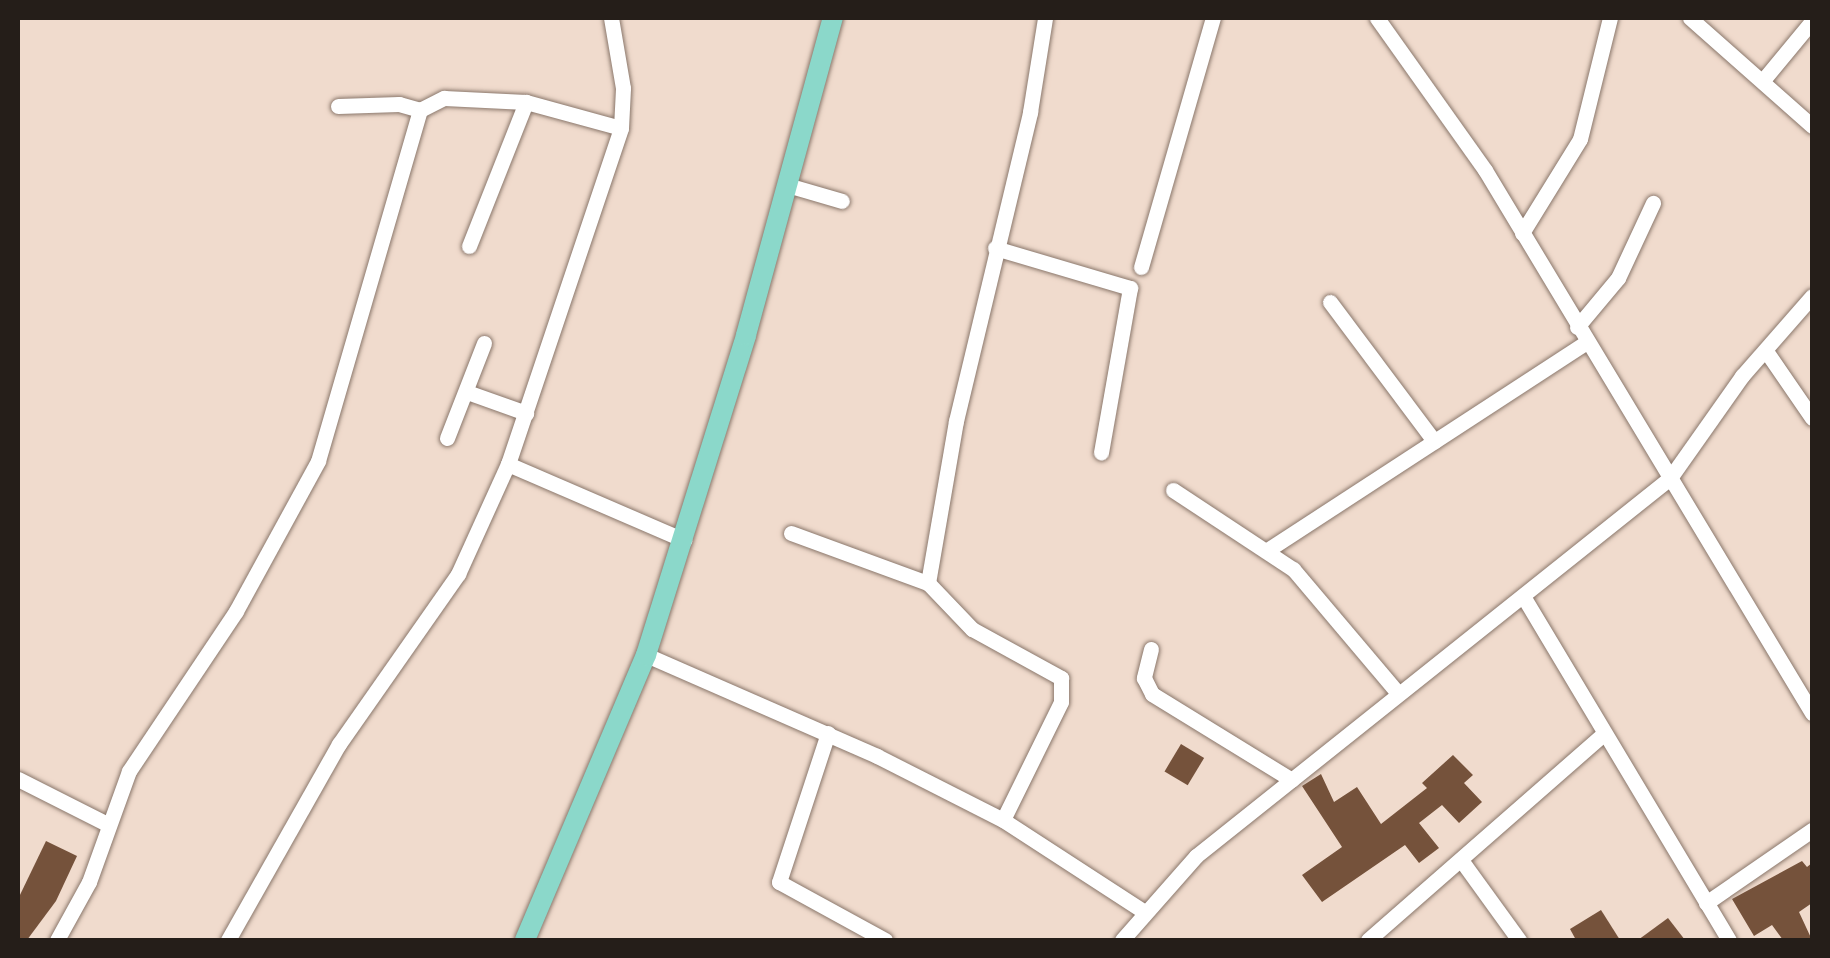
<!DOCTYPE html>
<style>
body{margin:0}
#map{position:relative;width:1830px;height:958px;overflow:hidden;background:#f0dbcd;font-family:Cabin,sans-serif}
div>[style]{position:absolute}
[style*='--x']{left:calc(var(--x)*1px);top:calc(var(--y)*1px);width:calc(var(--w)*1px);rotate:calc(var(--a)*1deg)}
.building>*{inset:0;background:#75523b;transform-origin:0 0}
.roads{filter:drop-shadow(0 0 2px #8a776b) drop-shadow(0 0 2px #8a776b)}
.minor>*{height:15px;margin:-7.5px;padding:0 7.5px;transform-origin:7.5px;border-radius:7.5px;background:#fff}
.major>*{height:20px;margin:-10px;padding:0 10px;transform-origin:10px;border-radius:10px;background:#8bd8ca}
span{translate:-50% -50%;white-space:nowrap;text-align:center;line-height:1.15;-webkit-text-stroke:10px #fde8da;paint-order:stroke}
.frame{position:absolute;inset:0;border:20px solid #251e19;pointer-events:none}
</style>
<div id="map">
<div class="building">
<div style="left:1181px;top:744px;width:27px;height:32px;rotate:31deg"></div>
<div style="clip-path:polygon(1453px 755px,1473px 775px,1464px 783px,1482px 802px,1459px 823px,1442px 805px,1419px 823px,1439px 848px,1419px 863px,1405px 845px,1322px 902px,1302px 875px,1342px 847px,1302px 786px,1321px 774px,1334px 802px,1357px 787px,1381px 824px,1427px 788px,1422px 783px)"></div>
<div style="clip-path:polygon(46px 841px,77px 856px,56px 901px,27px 940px,18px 940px,18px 899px)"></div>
<div style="clip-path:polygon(1802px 861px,1807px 867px,1812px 863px,1812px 903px,1799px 912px,1812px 940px,1783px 940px,1772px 925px,1754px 936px,1732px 899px)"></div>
<div style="clip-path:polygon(1601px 910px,1620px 940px,1576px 940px,1570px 929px)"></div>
<div style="clip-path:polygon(1668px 918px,1685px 940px,1638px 940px)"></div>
</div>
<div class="roads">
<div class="minor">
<div style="--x:1377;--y:18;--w:186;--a:54.6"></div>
<div style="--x:1485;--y:170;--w:634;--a:58.94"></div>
<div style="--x:1690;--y:18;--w:163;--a:41.5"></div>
<div style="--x:1764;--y:79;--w:75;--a:-50.4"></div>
<div style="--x:338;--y:106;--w:61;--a:-1.9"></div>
<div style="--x:399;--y:104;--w:22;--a:16"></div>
<div style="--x:787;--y:185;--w:57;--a:16.2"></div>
<div style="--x:1522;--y:233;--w:110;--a:-58.3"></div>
<div style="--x:1580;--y:139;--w:125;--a:-76.1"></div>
<div style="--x:469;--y:246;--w:155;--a:-68.4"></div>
<div style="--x:995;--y:248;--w:141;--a:16.5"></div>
<div style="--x:1130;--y:288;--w:167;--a:100"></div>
<div style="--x:1141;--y:267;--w:259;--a:-73.9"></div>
<div style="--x:1330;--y:302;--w:174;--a:53.2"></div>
<div style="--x:1577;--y:327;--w:64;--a:-50.1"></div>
<div style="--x:1618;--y:278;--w:83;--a:-65"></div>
<div style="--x:1766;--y:351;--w:81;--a:55.5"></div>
<div style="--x:467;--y:392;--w:63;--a:19.6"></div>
<div style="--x:447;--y:438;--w:102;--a:-68.7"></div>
<div style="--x:508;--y:464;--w:192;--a:23.4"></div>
<div style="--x:1173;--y:490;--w:144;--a:33.4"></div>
<div style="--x:1293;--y:569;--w:161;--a:49.8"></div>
<div style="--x:791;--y:533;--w:146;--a:20.1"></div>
<div style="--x:928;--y:583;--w:64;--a:46.3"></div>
<div style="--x:972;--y:629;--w:102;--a:28.8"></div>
<div style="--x:1061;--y:678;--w:24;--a:90"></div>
<div style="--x:1061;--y:702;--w:131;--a:116.2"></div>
<div style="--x:1269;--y:549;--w:379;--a:-33.1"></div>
<div style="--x:928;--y:583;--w:164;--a:-80.2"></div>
<div style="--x:956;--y:421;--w:318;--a:-76.5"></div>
<div style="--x:1030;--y:112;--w:95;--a:-80.9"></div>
<div style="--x:1523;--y:596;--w:401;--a:59.1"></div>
<div style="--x:1151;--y:649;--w:30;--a:104"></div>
<div style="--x:1144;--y:678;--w:18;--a:63"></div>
<div style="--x:1152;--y:694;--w:164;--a:31.6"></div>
<div style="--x:646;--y:655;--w:252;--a:23.6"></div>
<div style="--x:877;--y:756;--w:141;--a:26.9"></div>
<div style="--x:1003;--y:820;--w:167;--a:33"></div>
<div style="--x:828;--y:733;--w:157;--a:108.2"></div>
<div style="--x:779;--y:882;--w:121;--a:28.7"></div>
<div style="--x:18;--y:779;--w:97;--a:26.8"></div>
<div style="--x:1461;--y:860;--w:99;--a:54.1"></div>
<div style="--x:1706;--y:903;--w:129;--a:-34.6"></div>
<div style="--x:57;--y:940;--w:66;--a:-61.1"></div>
<div style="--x:89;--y:882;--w:118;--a:-70.2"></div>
<div style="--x:129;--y:771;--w:192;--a:-56.2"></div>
<div style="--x:236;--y:611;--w:171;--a:-61.3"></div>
<div style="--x:318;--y:461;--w:366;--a:-73.8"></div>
<div style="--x:420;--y:110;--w:27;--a:-27"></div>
<div style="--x:444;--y:98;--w:82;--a:2.8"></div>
<div style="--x:526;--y:102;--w:98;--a:15.3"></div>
<div style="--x:228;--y:940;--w:225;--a:-60.5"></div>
<div style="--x:339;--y:744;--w:208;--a:-55"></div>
<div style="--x:458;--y:574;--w:121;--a:-65.6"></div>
<div style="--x:508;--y:464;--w:354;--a:-71.4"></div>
<div style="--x:621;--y:128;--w:40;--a:-87.1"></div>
<div style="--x:623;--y:88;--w:71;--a:-99.7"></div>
<div style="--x:1122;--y:940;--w:112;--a:-48.6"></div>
<div style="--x:1196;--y:856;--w:606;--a:-38.57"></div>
<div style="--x:1670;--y:478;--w:125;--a:-54.8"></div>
<div style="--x:1742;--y:376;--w:106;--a:-48.8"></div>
<div style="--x:1368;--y:940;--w:313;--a:-41.2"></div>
</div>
<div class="major">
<div style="--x:525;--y:940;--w:310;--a:-67"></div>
<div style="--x:646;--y:655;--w:335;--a:-72.6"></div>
<div style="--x:746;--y:335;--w:329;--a:-74.7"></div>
</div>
</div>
<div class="frame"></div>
</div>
